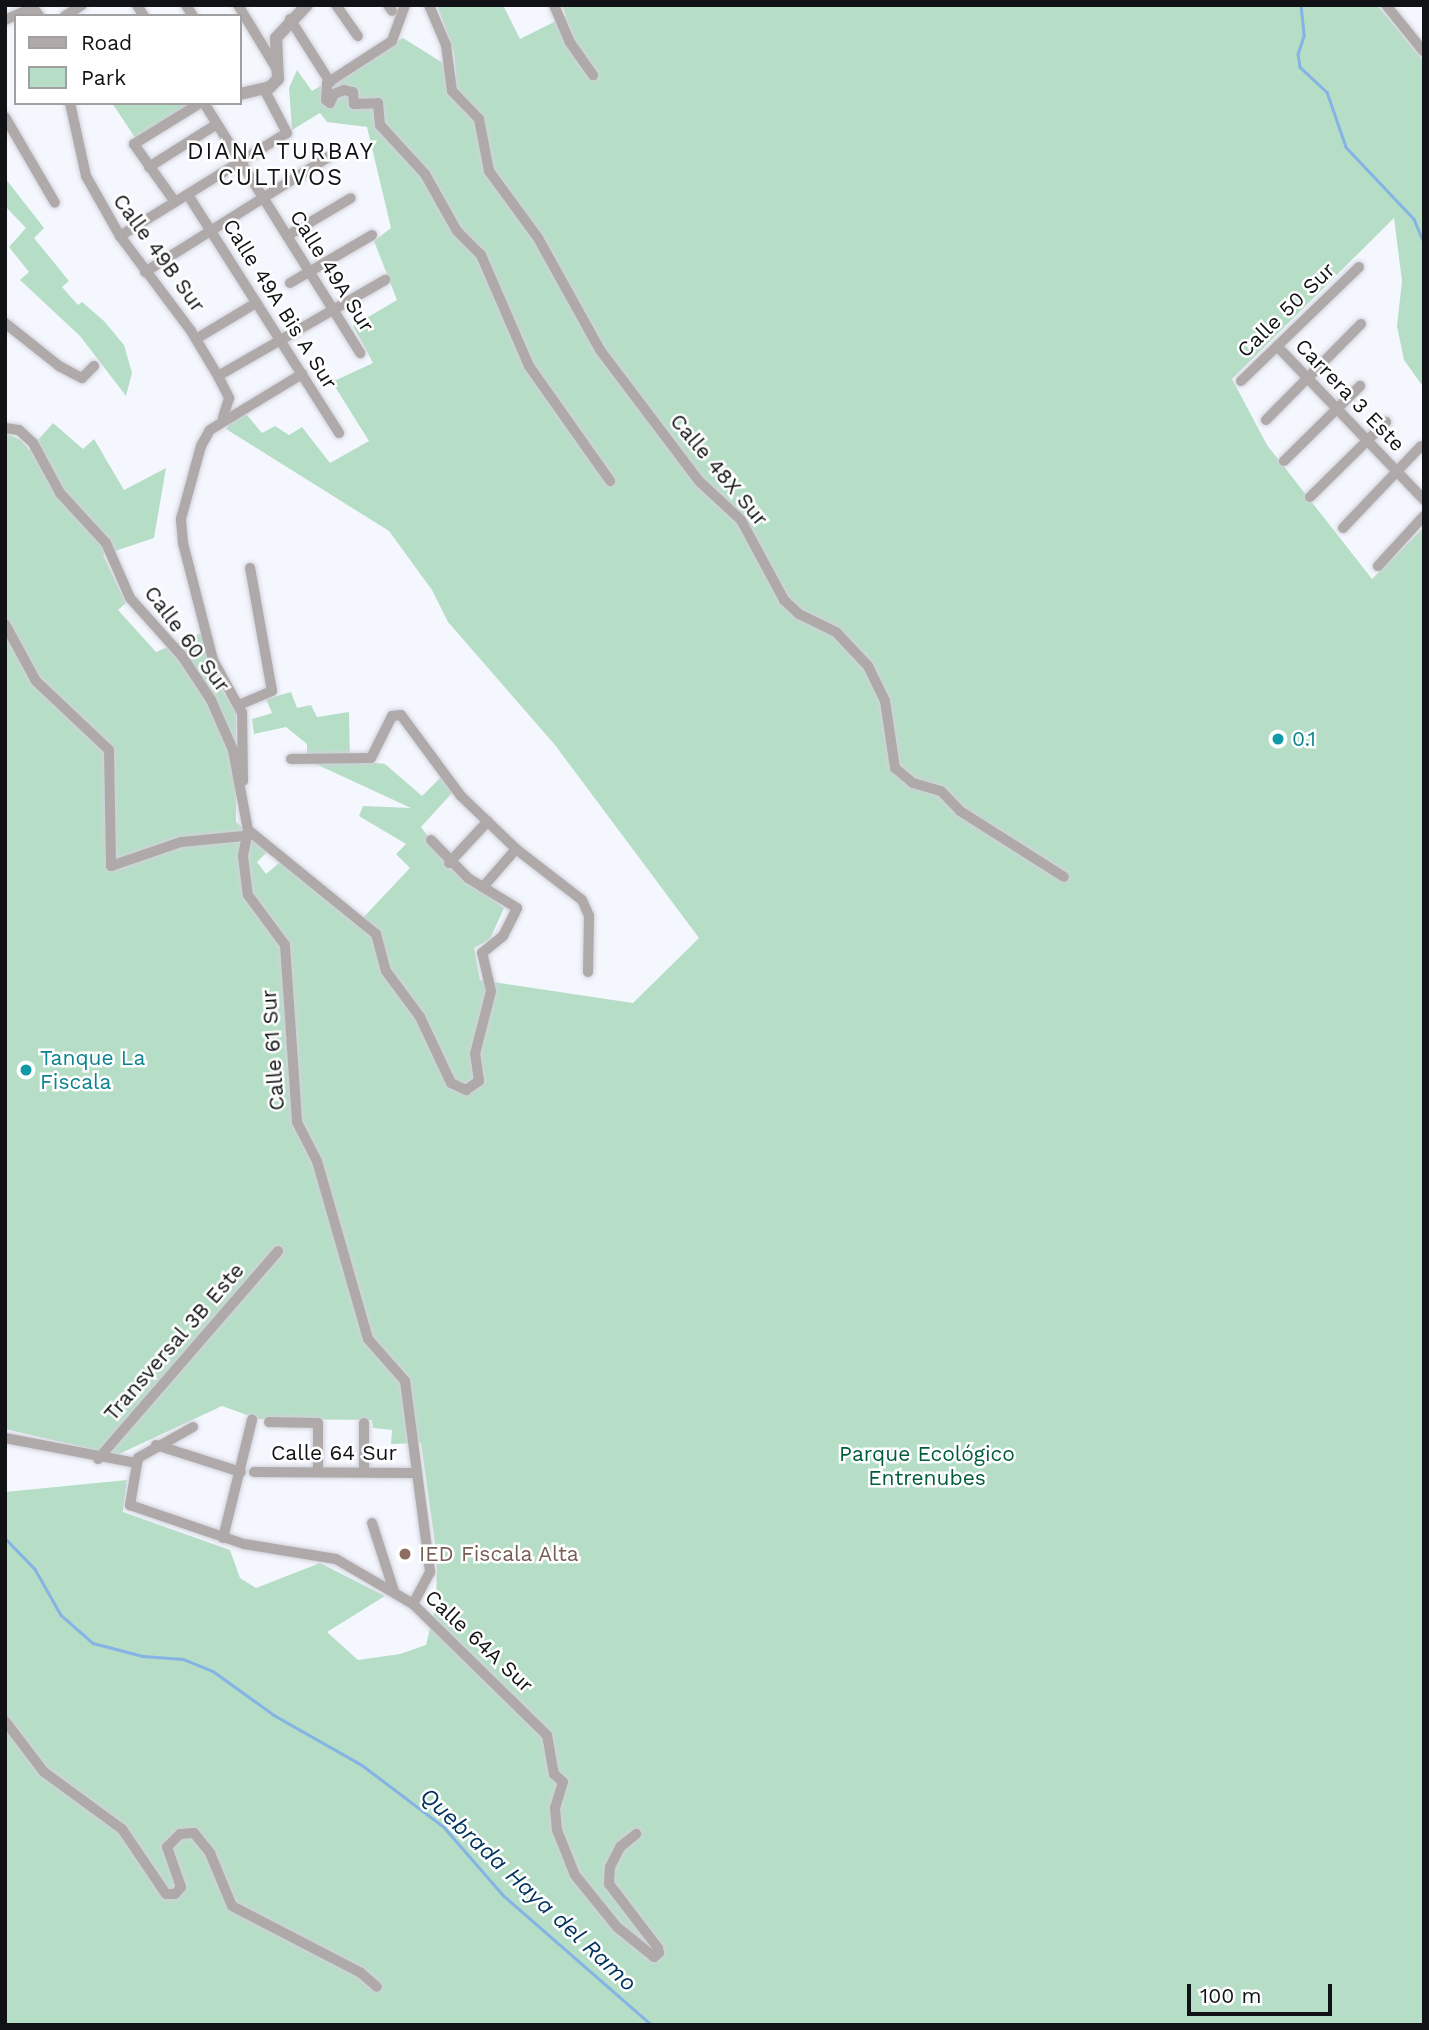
<!DOCTYPE html>
<meta charset="utf-8">
<style>
body{margin:0}
#map{position:relative;width:1429px;height:2030px;overflow:hidden;background:#f5f7ff;font-family:"Work Sans",sans-serif}
div>[style]{position:absolute}
[style*='--x']{left:calc(var(--x)*1px);top:calc(var(--y)*1px);width:calc(var(--w)*1px);rotate:calc(var(--a)*1deg)}
.green>*{inset:0;background:#b6dec7}
.stream>*{height:2.5px;margin:-1.25px;padding:0 1.25px;transform-origin:1.25px;border-radius:1.25px;background:#84b3e4}
.roads{filter:drop-shadow(0 0 2px #d1d2da) drop-shadow(0 0 2px #d1d2da)}
.minor>*{height:10px;margin:-5px;padding:0 5px;transform-origin:5px;border-radius:5px;background:#afaaa9}
.tertiary>*{height:12px;margin:-6px;padding:0 6px;transform-origin:6px;border-radius:6px;background:#afaaa9}
.dots>*{width:19px;height:19px;translate:-50% -50%;box-sizing:border-box;border:4px solid #fff;border-radius:50%}
span{translate:-50% -50%;white-space:nowrap;text-align:center;line-height:1.15;-webkit-text-stroke:5px #fff;paint-order:stroke}
.street-label{font-size:21px;color:#111215}
.culture-label{font-size:21px;color:#0d838f}
.left{translate:0 -50%;text-align:left}
.park-label{font-size:21px;color:#015c3b}
.education-label{font-size:21px;color:#785e54}
.neighbourhood-label{font-size:23px;color:#111215;letter-spacing:2px}
.water-label{font-size:23px;color:#00325f;font-style:italic}
.frame{position:absolute;inset:0;border:7px solid #111215;pointer-events:none}
.legend{position:absolute;left:14px;top:14px;width:228px;height:91px;box-sizing:border-box;background:#fff;border:2px solid #a0a0a1;margin:0;padding:9px 12px;list-style:none;font-size:21px;color:#111215}
.legend li{display:flex;align-items:center;gap:14px;height:35px}
.legend b{width:35px;border:2px solid #a0a0a1}
.scale{position:absolute;left:1187px;top:1984px;width:145px;height:32px;box-sizing:border-box;border:4px solid #111215;border-top:0;padding-left:9px;font-size:21px;line-height:24px;white-space:nowrap;color:#111215;-webkit-text-stroke:5px #fff;paint-order:stroke}
</style>
<div id="map">
<div class="green">
<div style="clip-path:polygon(437px 5px,503px 5px,520px 39px,566px 16px,562px 5px,1377px 5px,1424px 61px,1424px 388px,1404px 360px,1397px 326px,1402px 281px,1394px 218px,1232px 379px,1267px 445px,1372px 579px,1424px 527px,1424px 2025px,5px 2025px,5px 1492px,127px 1480px,123px 1512px,230px 1550px,240px 1578px,256px 1588px,320px 1563px,385px 1596px,327px 1632px,358px 1660px,400px 1654px,426px 1645px,436px 1604px,437px 1558px,421px 1443px,391px 1444px,392px 1430px,373px 1428px,372px 1420px,258px 1419px,222px 1406px,117px 1455px,5px 1429px,5px 433px,21px 440px,29px 450px,53px 423px,83px 449px,94px 439px,124px 490px,166px 468px,154px 538px,103px 555px,126px 603px,118px 610px,156px 652px,201px 633px,213px 676px,236px 711px,236px 822px,269px 850px,257px 862px,266px 874px,280px 862px,358px 923px,410px 868px,396px 854px,406px 844px,359px 816px,363px 806px,411px 808px,307px 760px,307px 744px,286px 727px,254px 734px,252px 719px,272px 713px,266px 699px,291px 692px,297px 708px,311px 705px,317px 717px,349px 712px,350px 760px,385px 764px,422px 796px,441px 777px,453px 792px,421px 827px,449px 864px,504px 908px,490px 939px,474px 948px,480px 980px,633px 1003px,699px 938px,555px 745px,448px 622px,432px 590px,389px 531px,226px 429px,241px 408px,262px 433px,275px 426px,289px 435px,302px 427px,330px 463px,369px 441px,332px 382px,373px 363px,353px 326px,397px 300px,374px 241px,391px 228px,367px 127px,327px 122px,320px 113px,292px 130px,289px 88px,297px 70px,312px 91px,403px 38px,443px 63px,447px 81px,456px 76px,454px 53px)"></div>
<div style="clip-path:polygon(112px 103px,191px 103px,136px 139px)"></div>
<div style="clip-path:polygon(5px 178px,44px 228px,34px 238px,69px 281px,62px 287px,78px 305px,82px 302px,104px 321px,124px 345px,132px 373px,126px 396px,80px 336px,20px 280px,29px 272px,9px 247px,26px 228px,5px 206px)"></div>
</div>
<div class="stream">
<div style="--x:1301;--y:5;--w:31;--a:84"></div>
<div style="--x:1304;--y:36;--w:19;--a:108"></div>
<div style="--x:1298;--y:54;--w:13;--a:81"></div>
<div style="--x:1300;--y:67;--w:37;--a:43"></div>
<div style="--x:1327;--y:92;--w:58;--a:70.9"></div>
<div style="--x:1346;--y:147;--w:99;--a:46.6"></div>
<div style="--x:1414;--y:219;--w:26;--a:67"></div>
<div style="--x:5;--y:1538;--w:43;--a:45.9"></div>
<div style="--x:35;--y:1569;--w:53;--a:60.5"></div>
<div style="--x:61;--y:1615;--w:43;--a:41.2"></div>
<div style="--x:93;--y:1643;--w:52;--a:14.6"></div>
<div style="--x:143;--y:1656;--w:40;--a:4.3"></div>
<div style="--x:183;--y:1659;--w:32;--a:22"></div>
<div style="--x:213;--y:1671;--w:75;--a:35.8"></div>
<div style="--x:274;--y:1715;--w:101;--a:29.6"></div>
<div style="--x:362;--y:1765;--w:103;--a:37.1"></div>
<div style="--x:444;--y:1827;--w:91;--a:49"></div>
<div style="--x:504;--y:1896;--w:196;--a:41.1"></div>
</div>
<div class="roads">
<div class="minor">
<div style="--x:137;--y:5;--w:13;--a:58"></div>
<div style="--x:186;--y:5;--w:13;--a:58"></div>
<div style="--x:238;--y:5;--w:77;--a:58.8"></div>
<div style="--x:336;--y:5;--w:38;--a:55"></div>
<div style="--x:388;--y:5;--w:7;--a:56"></div>
<div style="--x:405;--y:5;--w:38;--a:110"></div>
<div style="--x:392;--y:41;--w:77;--a:147.1"></div>
<div style="--x:327;--y:83;--w:17;--a:93"></div>
<div style="--x:326;--y:100;--w:5;--a:37"></div>
<div style="--x:330;--y:103;--w:10;--a:-66"></div>
<div style="--x:334;--y:94;--w:11;--a:-22"></div>
<div style="--x:344;--y:90;--w:9;--a:13"></div>
<div style="--x:353;--y:92;--w:12;--a:85"></div>
<div style="--x:354;--y:104;--w:24;--a:-2"></div>
<div style="--x:378;--y:103;--w:22;--a:85"></div>
<div style="--x:380;--y:125;--w:67;--a:47.4"></div>
<div style="--x:425;--y:174;--w:65;--a:60.7"></div>
<div style="--x:457;--y:231;--w:34;--a:45"></div>
<div style="--x:481;--y:255;--w:121;--a:66.6"></div>
<div style="--x:529;--y:366;--w:141;--a:54.8"></div>
<div style="--x:429;--y:5;--w:43;--a:67"></div>
<div style="--x:446;--y:45;--w:46;--a:82.6"></div>
<div style="--x:452;--y:91;--w:39;--a:46"></div>
<div style="--x:479;--y:119;--w:53;--a:79.1"></div>
<div style="--x:489;--y:171;--w:83;--a:53.8"></div>
<div style="--x:538;--y:238;--w:128;--a:61"></div>
<div style="--x:600;--y:350;--w:166;--a:52.9"></div>
<div style="--x:700;--y:482;--w:56;--a:42.8"></div>
<div style="--x:741;--y:520;--w:91;--a:61.7"></div>
<div style="--x:784;--y:600;--w:21;--a:43"></div>
<div style="--x:799;--y:614;--w:41;--a:25.9"></div>
<div style="--x:836;--y:632;--w:47;--a:46.7"></div>
<div style="--x:868;--y:666;--w:39;--a:64"></div>
<div style="--x:885;--y:701;--w:68;--a:81.5"></div>
<div style="--x:895;--y:768;--w:23;--a:40"></div>
<div style="--x:913;--y:783;--w:29;--a:16"></div>
<div style="--x:941;--y:791;--w:28;--a:46"></div>
<div style="--x:960;--y:811;--w:123;--a:32.4"></div>
<div style="--x:554;--y:5;--w:39;--a:67"></div>
<div style="--x:569;--y:41;--w:42;--a:54.8"></div>
<div style="--x:1386;--y:5;--w:60;--a:51"></div>
<div style="--x:65;--y:16;--w:20;--a:-33"></div>
<div style="--x:290;--y:19;--w:75;--a:57.6"></div>
<div style="--x:5;--y:20;--w:30;--a:-24"></div>
<div style="--x:70;--y:103;--w:75;--a:77.6"></div>
<div style="--x:86;--y:176;--w:69;--a:60.5"></div>
<div style="--x:120;--y:236;--w:119;--a:53.2"></div>
<div style="--x:191;--y:331;--w:52;--a:59"></div>
<div style="--x:218;--y:376;--w:25;--a:63"></div>
<div style="--x:229;--y:398;--w:21;--a:107"></div>
<div style="--x:204;--y:103;--w:295;--a:58"></div>
<div style="--x:5;--y:117;--w:99;--a:59.8"></div>
<div style="--x:149;--y:167;--w:80;--a:-32.3"></div>
<div style="--x:188;--y:195;--w:282;--a:57.6"></div>
<div style="--x:175;--y:202;--w:71;--a:-125.3"></div>
<div style="--x:134;--y:144;--w:78;--a:-31.8"></div>
<div style="--x:120;--y:236;--w:196;--a:-31.7"></div>
<div style="--x:287;--y:133;--w:50;--a:-117.6"></div>
<div style="--x:287;--y:236;--w:74;--a:-30.7"></div>
<div style="--x:145;--y:272;--w:218;--a:-32.1"></div>
<div style="--x:290;--y:283;--w:95;--a:-30.3"></div>
<div style="--x:5;--y:323;--w:69;--a:38.5"></div>
<div style="--x:59;--y:366;--w:26;--a:28"></div>
<div style="--x:82;--y:378;--w:17;--a:-45"></div>
<div style="--x:196;--y:339;--w:70;--a:-31"></div>
<div style="--x:1277;--y:346;--w:213;--a:46.3"></div>
<div style="--x:218;--y:376;--w:193;--a:-29.9"></div>
<div style="--x:1241;--y:381;--w:164;--a:-44"></div>
<div style="--x:1266;--y:420;--w:135;--a:-45.3"></div>
<div style="--x:5;--y:428;--w:14;--a:8"></div>
<div style="--x:19;--y:430;--w:19;--a:43"></div>
<div style="--x:33;--y:443;--w:57;--a:61.6"></div>
<div style="--x:60;--y:493;--w:68;--a:47.4"></div>
<div style="--x:106;--y:543;--w:60;--a:66.4"></div>
<div style="--x:130;--y:598;--w:78;--a:48.1"></div>
<div style="--x:182;--y:656;--w:53;--a:56.6"></div>
<div style="--x:211;--y:700;--w:55;--a:66.3"></div>
<div style="--x:233;--y:750;--w:81;--a:79.4"></div>
<div style="--x:248;--y:830;--w:165;--a:39.1"></div>
<div style="--x:376;--y:934;--w:38;--a:75"></div>
<div style="--x:386;--y:971;--w:57;--a:53.5"></div>
<div style="--x:420;--y:1017;--w:73;--a:64.8"></div>
<div style="--x:451;--y:1083;--w:17;--a:25"></div>
<div style="--x:466;--y:1090;--w:16;--a:-35"></div>
<div style="--x:479;--y:1081;--w:27;--a:-98"></div>
<div style="--x:475;--y:1054;--w:65;--a:-75.7"></div>
<div style="--x:491;--y:991;--w:39;--a:-103"></div>
<div style="--x:482;--y:953;--w:27;--a:-39"></div>
<div style="--x:503;--y:936;--w:31;--a:-63"></div>
<div style="--x:517;--y:908;--w:57;--a:-148.5"></div>
<div style="--x:468;--y:878;--w:53;--a:-134.2"></div>
<div style="--x:1284;--y:461;--w:107;--a:-44.6"></div>
<div style="--x:1310;--y:497;--w:107;--a:-44.6"></div>
<div style="--x:1343;--y:528;--w:113;--a:-46.4"></div>
<div style="--x:1378;--y:566;--w:68;--a:-47.4"></div>
<div style="--x:5;--y:624;--w:65;--a:61.5"></div>
<div style="--x:36;--y:681;--w:100;--a:43.4"></div>
<div style="--x:109;--y:750;--w:116;--a:89"></div>
<div style="--x:111;--y:866;--w:74;--a:-18.9"></div>
<div style="--x:181;--y:842;--w:63;--a:-5.4"></div>
<div style="--x:239;--y:705;--w:36;--a:-23"></div>
<div style="--x:272;--y:691;--w:125;--a:-100.1"></div>
<div style="--x:291;--y:759;--w:80;--a:-0.7"></div>
<div style="--x:371;--y:758;--w:47;--a:-63.4"></div>
<div style="--x:392;--y:716;--w:9;--a:-6"></div>
<div style="--x:401;--y:715;--w:101;--a:53.5"></div>
<div style="--x:461;--y:796;--w:76;--a:43.9"></div>
<div style="--x:516;--y:849;--w:83;--a:37.7"></div>
<div style="--x:582;--y:900;--w:17;--a:66"></div>
<div style="--x:589;--y:916;--w:56;--a:91"></div>
<div style="--x:243;--y:781;--w:68;--a:-90.8"></div>
<div style="--x:242;--y:713;--w:60;--a:-118.7"></div>
<div style="--x:213;--y:660;--w:121;--a:-104.4"></div>
<div style="--x:183;--y:543;--w:24;--a:-95"></div>
<div style="--x:181;--y:519;--w:76;--a:-74.7"></div>
<div style="--x:201;--y:446;--w:18;--a:-61"></div>
<div style="--x:210;--y:430;--w:108;--a:-31.3"></div>
<div style="--x:248;--y:830;--w:26;--a:101"></div>
<div style="--x:243;--y:856;--w:39;--a:83"></div>
<div style="--x:248;--y:895;--w:62;--a:53.5"></div>
<div style="--x:285;--y:945;--w:177;--a:86.1"></div>
<div style="--x:297;--y:1122;--w:44;--a:62.9"></div>
<div style="--x:317;--y:1161;--w:185;--a:74"></div>
<div style="--x:368;--y:1339;--w:56;--a:48.6"></div>
<div style="--x:405;--y:1381;--w:193;--a:82.5"></div>
<div style="--x:430;--y:1572;--w:36;--a:118"></div>
<div style="--x:449;--y:863;--w:57;--a:-47.1"></div>
<div style="--x:483;--y:887;--w:50;--a:-49"></div>
<div style="--x:269;--y:1422;--w:49;--a:1.2"></div>
<div style="--x:318;--y:1423;--w:49;--a:90"></div>
<div style="--x:193;--y:1427;--w:63;--a:150.6"></div>
<div style="--x:138;--y:1458;--w:48;--a:99.7"></div>
<div style="--x:130;--y:1505;--w:120;--a:18.9"></div>
<div style="--x:244;--y:1544;--w:93;--a:9.3"></div>
<div style="--x:336;--y:1559;--w:89;--a:30.3"></div>
<div style="--x:413;--y:1604;--w:187;--a:44.4"></div>
<div style="--x:547;--y:1735;--w:40;--a:80"></div>
<div style="--x:554;--y:1774;--w:12;--a:42"></div>
<div style="--x:563;--y:1782;--w:27;--a:107"></div>
<div style="--x:555;--y:1808;--w:22;--a:85"></div>
<div style="--x:557;--y:1830;--w:48;--a:68.2"></div>
<div style="--x:575;--y:1875;--w:67;--a:51.1"></div>
<div style="--x:617;--y:1927;--w:48;--a:39"></div>
<div style="--x:654;--y:1957;--w:6;--a:-39"></div>
<div style="--x:659;--y:1953;--w:5;--a:-101"></div>
<div style="--x:658;--y:1948;--w:81;--a:-127.4"></div>
<div style="--x:609;--y:1884;--w:17;--a:-87"></div>
<div style="--x:610;--y:1867;--w:22;--a:-63"></div>
<div style="--x:620;--y:1847;--w:21;--a:-39"></div>
<div style="--x:5;--y:1438;--w:133;--a:10.8"></div>
<div style="--x:156;--y:1445;--w:89;--a:17.6"></div>
<div style="--x:98;--y:1459;--w:275;--a:-49.1"></div>
<div style="--x:254;--y:1472;--w:160;--a:0.4"></div>
<div style="--x:364;--y:1472;--w:49;--a:-90"></div>
<div style="--x:372;--y:1523;--w:71;--a:72.1"></div>
<div style="--x:223;--y:1538;--w:122;--a:-76.2"></div>
<div style="--x:5;--y:1721;--w:64;--a:52.6"></div>
<div style="--x:44;--y:1772;--w:97;--a:36.2"></div>
<div style="--x:122;--y:1829;--w:78;--a:55.9"></div>
<div style="--x:166;--y:1894;--w:9;--a:0"></div>
<div style="--x:175;--y:1894;--w:9;--a:-49"></div>
<div style="--x:181;--y:1887;--w:42;--a:-109.3"></div>
<div style="--x:167;--y:1847;--w:18;--a:-45"></div>
<div style="--x:180;--y:1834;--w:14;--a:-4"></div>
<div style="--x:194;--y:1833;--w:26;--a:51"></div>
<div style="--x:210;--y:1853;--w:57;--a:67.5"></div>
<div style="--x:232;--y:1906;--w:145;--a:27.4"></div>
<div style="--x:361;--y:1973;--w:21;--a:41"></div>
</div>
<div class="tertiary">
<div style="--x:30;--y:5;--w:14;--a:54"></div>
<div style="--x:240;--y:94;--w:31;--a:-13"></div>
<div style="--x:270;--y:87;--w:11;--a:-45"></div>
<div style="--x:278;--y:79;--w:41;--a:-92.8"></div>
<div style="--x:276;--y:38;--w:45;--a:-46.8"></div>
</div>
</div>
<div class="dots">
<div style="left:1278px;top:739px;background:#0f9aa8"></div>
<div style="left:26px;top:1070px;background:#0f9aa8"></div>
<div style="left:405px;top:1554px;background:#8d6e63"></div>
</div>
<div class="street-label">
<span style="left:159px;top:253px;rotate:54deg">Calle 49B Sur</span>
<span style="left:332px;top:271px;rotate:58deg">Calle 49A Sur</span>
<span style="left:280px;top:304px;rotate:58deg">Calle 49A Bis A Sur</span>
<span style="left:1286px;top:310px;rotate:-44deg">Calle 50 Sur</span>
<span style="left:1350px;top:395px;rotate:46deg">Carrera 3 Este</span>
<span style="left:719px;top:470px;rotate:50deg">Calle 48X Sur</span>
<span style="left:187px;top:639px;rotate:53deg">Calle 60 Sur</span>
<span style="left:273px;top:1050px;rotate:-94deg">Calle 61 Sur</span>
<span style="left:174px;top:1342px;rotate:-49deg">Transversal 3B Este</span>
<span style="left:334px;top:1453px">Calle 64 Sur</span>
<span style="left:479px;top:1641px;rotate:43deg">Calle 64A Sur</span>
</div>
<div class="culture-label">
<span class="left" style="left:1292px;top:739px">0.1</span>
<span class="left" style="left:40px;top:1070px">Tanque La<br>Fiscala</span>
</div>
<div class="park-label">
<span style="left:927px;top:1466px">Parque Ecológico<br>Entrenubes</span>
</div>
<div class="education-label">
<span class="left" style="left:419px;top:1554px">IED Fiscala Alta</span>
</div>
<div class="neighbourhood-label">
<span style="left:281px;top:165px">DIANA TURBAY<br>CULTIVOS</span>
</div>
<div class="water-label">
<span style="left:528px;top:1890px;rotate:43deg">Quebrada Haya del Ramo</span>
</div>
<div class="frame"></div>
<ul class="legend">
<li><b style="height:9px;background:#afaaa9"></b>Road</li>
<li><b style="height:19px;background:#b6dec7"></b>Park</li>
</ul>
<div class="scale">100 m</div>
</div>
